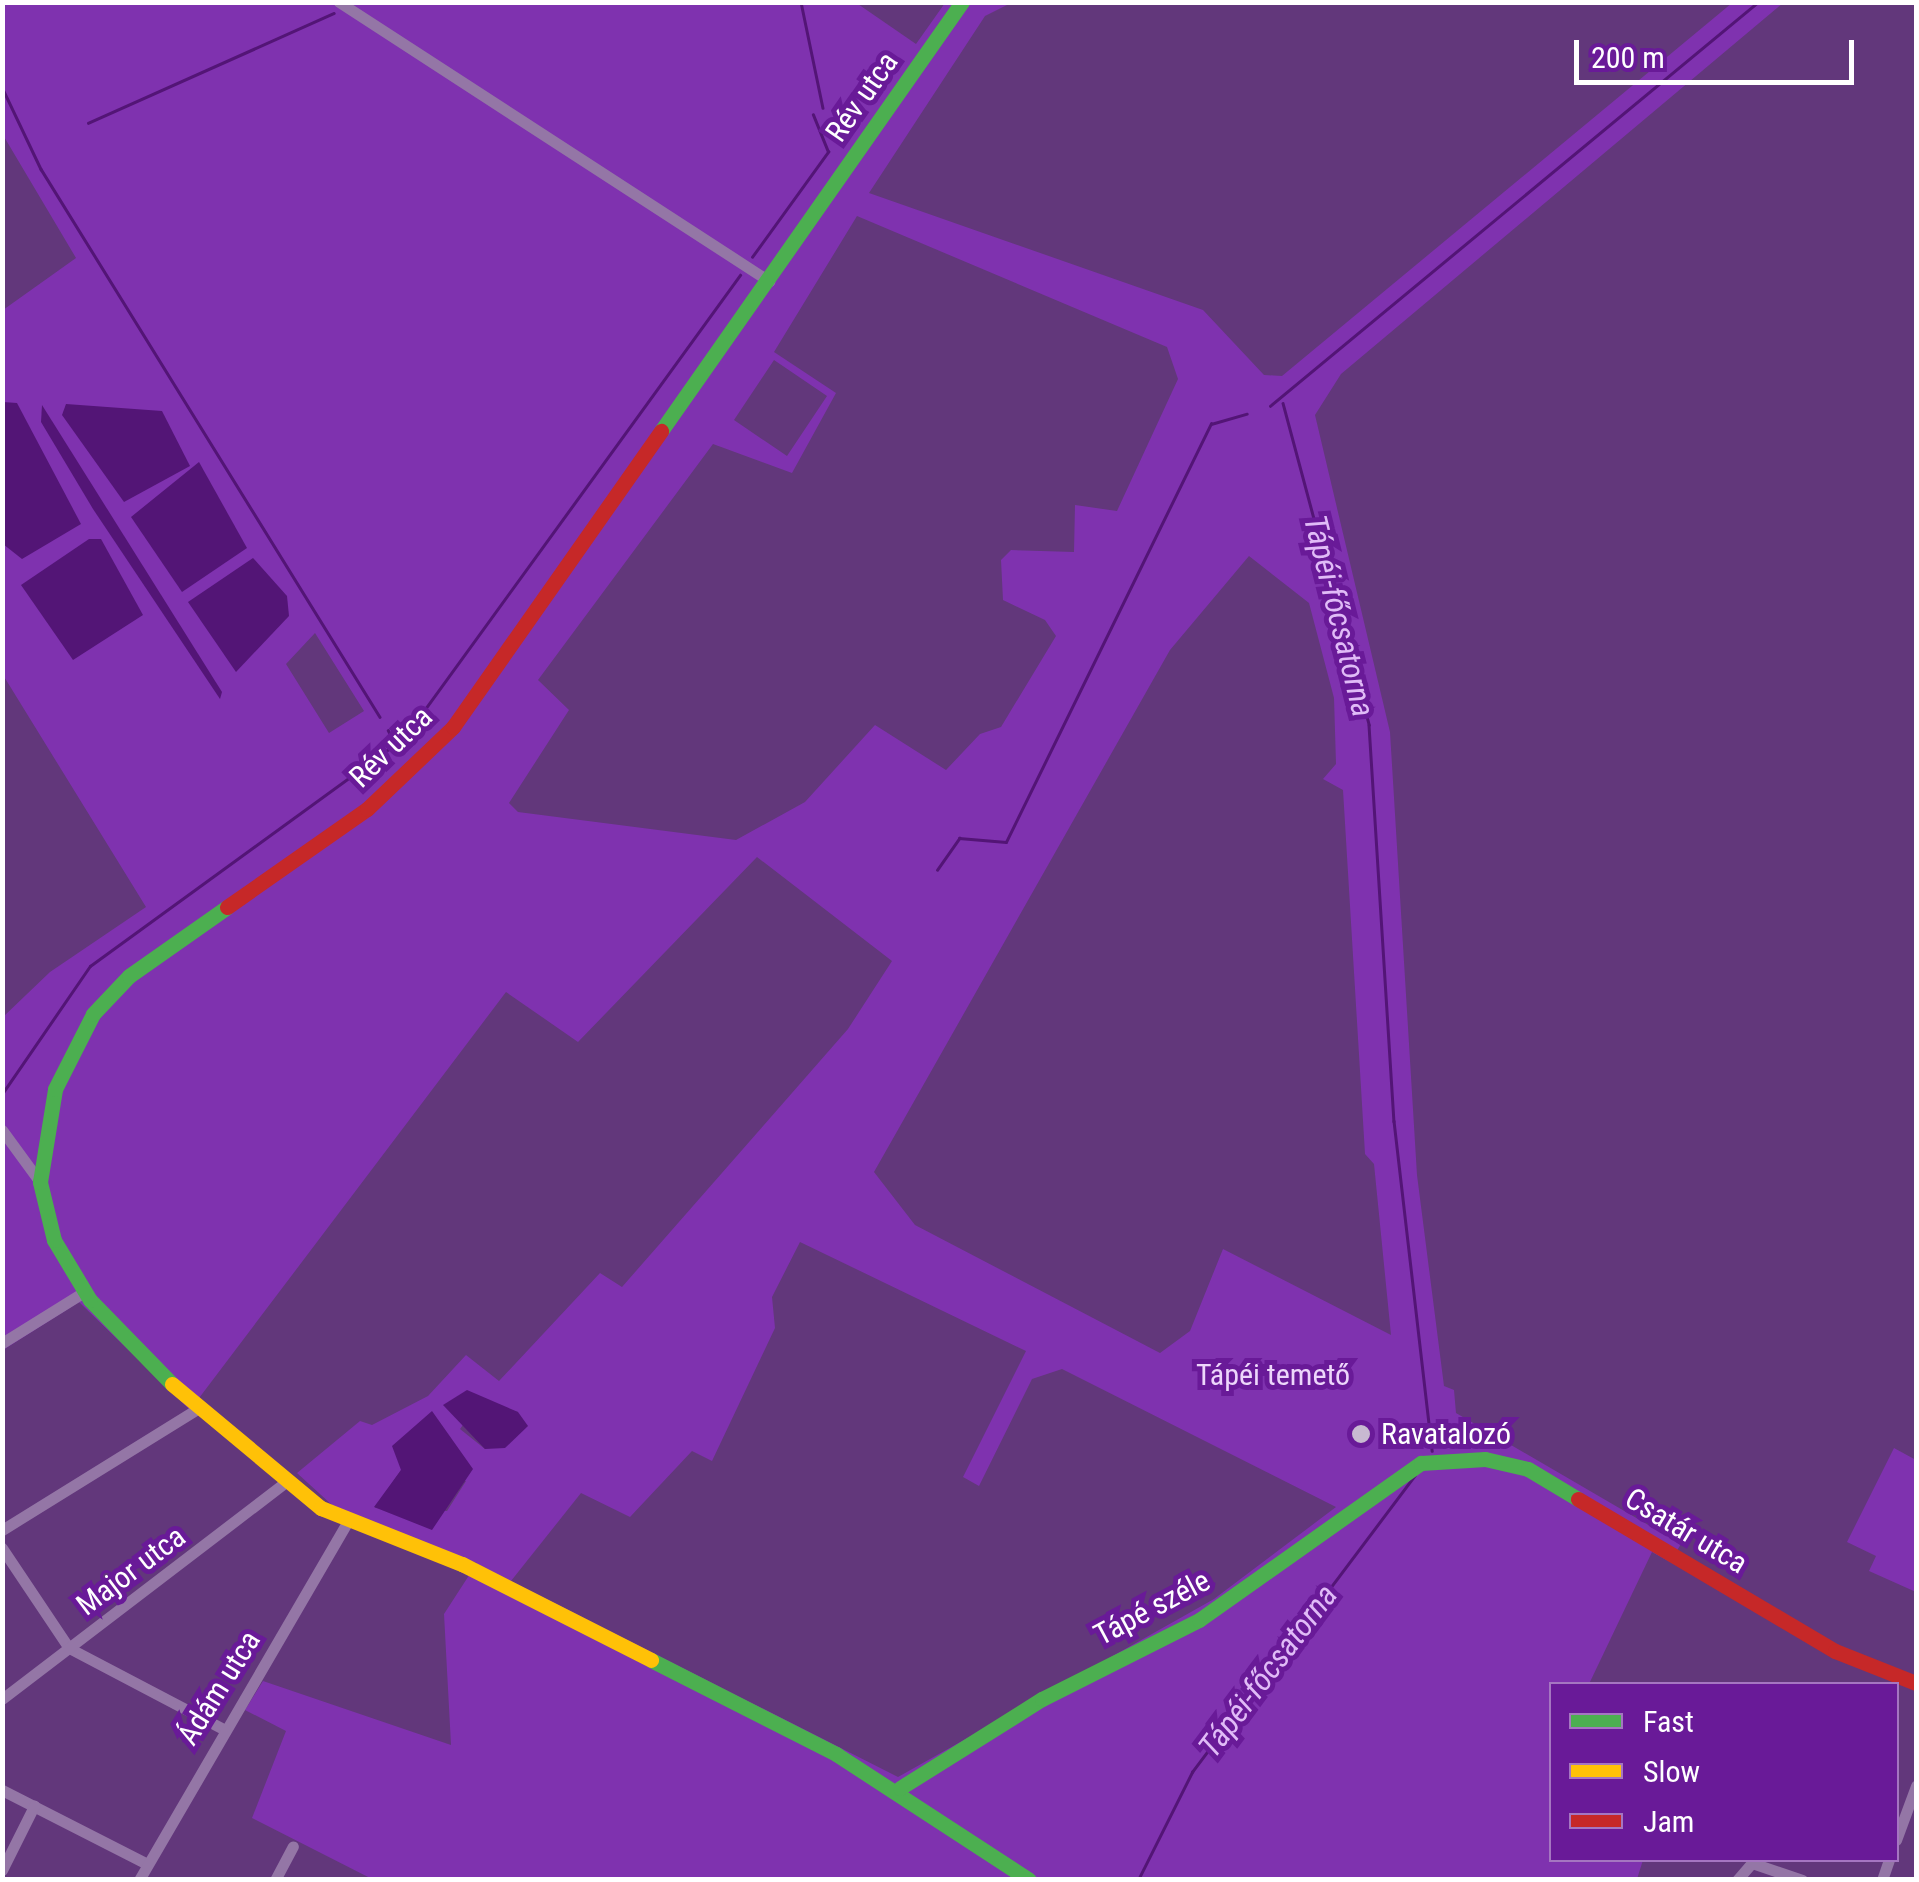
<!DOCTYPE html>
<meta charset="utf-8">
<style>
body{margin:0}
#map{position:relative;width:1919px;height:1882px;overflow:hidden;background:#62377b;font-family:"Roboto Condensed",sans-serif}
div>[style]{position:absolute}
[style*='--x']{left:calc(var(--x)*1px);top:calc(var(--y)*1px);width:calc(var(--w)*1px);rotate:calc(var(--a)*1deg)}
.green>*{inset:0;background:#7f32af}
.water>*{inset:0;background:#531576}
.stream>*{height:2.5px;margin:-1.25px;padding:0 1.25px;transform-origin:1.25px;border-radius:1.25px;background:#531576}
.street>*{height:11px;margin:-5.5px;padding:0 5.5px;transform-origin:5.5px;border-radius:5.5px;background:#9476a6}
.fast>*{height:15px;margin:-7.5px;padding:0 7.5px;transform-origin:7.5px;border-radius:7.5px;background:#4caf50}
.slow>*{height:15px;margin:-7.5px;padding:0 7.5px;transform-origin:7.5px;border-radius:7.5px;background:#ffc107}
.jam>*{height:15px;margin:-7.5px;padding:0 7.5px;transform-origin:7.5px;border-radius:7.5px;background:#c62828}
.dots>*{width:28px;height:28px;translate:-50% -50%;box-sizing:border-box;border:5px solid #691a98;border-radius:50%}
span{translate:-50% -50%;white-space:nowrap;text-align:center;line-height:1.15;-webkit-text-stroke:10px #691a98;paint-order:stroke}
.street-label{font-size:30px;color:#fff}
.park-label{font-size:30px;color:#edd6fb}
.poi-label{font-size:30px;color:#fff}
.left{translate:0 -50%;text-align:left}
.water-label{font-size:32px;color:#e0bbf7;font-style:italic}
.frame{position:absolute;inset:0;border:5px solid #fff;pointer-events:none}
.legend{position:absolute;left:1549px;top:1682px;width:350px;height:180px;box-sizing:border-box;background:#691a98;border:2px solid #a576c1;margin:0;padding:12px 18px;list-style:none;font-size:30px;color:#fff}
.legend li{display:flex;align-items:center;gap:20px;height:50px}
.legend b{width:50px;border:2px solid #a576c1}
.scale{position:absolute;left:1574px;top:40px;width:280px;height:45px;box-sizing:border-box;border:5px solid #fff;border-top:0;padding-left:12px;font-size:30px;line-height:35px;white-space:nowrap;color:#fff;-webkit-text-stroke:8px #691a98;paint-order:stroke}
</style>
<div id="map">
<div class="green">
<div style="clip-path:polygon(evenodd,855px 2px,916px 44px,945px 3px,1011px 3px,985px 16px,869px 193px,1203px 310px,1264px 375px,1282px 376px,1732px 3px,1783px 3px,1341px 374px,1315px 415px,1390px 732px,1417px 1175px,1444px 1386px,1454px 1390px,1456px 1413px,1681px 1544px,1670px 1562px,1652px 1552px,1589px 1684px,1552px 1684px,1552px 1860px,1643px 1860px,1637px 1879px,374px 1880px,252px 1818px,286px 1731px,245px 1710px,263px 1681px,451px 1745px,444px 1614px,477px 1563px,344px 1516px,297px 1473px,360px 1421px,372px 1425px,428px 1396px,466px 1355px,499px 1381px,600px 1273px,622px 1287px,848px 1029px,892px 961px,757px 857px,578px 1042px,506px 992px,190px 1410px,79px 1302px,3px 1350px,3px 1017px,50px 972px,146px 907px,3px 675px,3px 310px,76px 258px,3px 135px,3px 3px,855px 2px,857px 216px,1167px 347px,1178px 379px,1117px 511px,1075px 505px,1074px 552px,1011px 550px,1001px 560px,1003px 600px,1045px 620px,1056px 636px,1001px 727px,980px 734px,946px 770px,875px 725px,805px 802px,736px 840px,518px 812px,509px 803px,569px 710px,538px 680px,713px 444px,792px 473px,836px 393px,774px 352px,857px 216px,855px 2px,774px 360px,827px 396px,787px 456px,734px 420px,774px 360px,855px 2px,1249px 556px,1309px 603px,1334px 698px,1336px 764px,1323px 779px,1343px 790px,1365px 1154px,1374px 1164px,1391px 1335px,1223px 1249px,1190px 1331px,1160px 1353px,915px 1225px,874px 1172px,1170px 650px,1249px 556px,855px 2px,315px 633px,364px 711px,329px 733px,286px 664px,315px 633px,855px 2px,800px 1242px,1026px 1351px,963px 1477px,979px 1486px,1032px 1379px,1062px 1369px,1336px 1507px,1214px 1599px,898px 1777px,511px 1581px,581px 1493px,630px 1517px,692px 1451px,712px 1461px,775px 1328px,772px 1297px,800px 1242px,855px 2px,480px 1402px,518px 1412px,485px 1449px,460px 1429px,480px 1402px,855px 2px,401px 1470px,466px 1481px,447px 1511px,375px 1508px,401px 1470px)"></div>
<div style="clip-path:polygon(1894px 1448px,1916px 1460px,1916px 1592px,1869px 1571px,1876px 1556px,1847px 1542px)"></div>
</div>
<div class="water">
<div style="clip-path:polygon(3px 402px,17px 403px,81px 524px,22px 559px,3px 544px)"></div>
<div style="clip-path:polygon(66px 404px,162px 411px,190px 466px,124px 502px,62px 415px)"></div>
<div style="clip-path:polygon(42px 405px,222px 692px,220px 699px,93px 509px,41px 422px)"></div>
<div style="clip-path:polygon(199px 462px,247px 548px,182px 592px,131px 517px)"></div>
<div style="clip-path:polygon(89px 539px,101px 539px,143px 615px,73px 660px,21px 585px)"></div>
<div style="clip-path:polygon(253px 558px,287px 596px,289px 616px,236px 672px,188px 602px)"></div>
<div style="clip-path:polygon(467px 1390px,518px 1412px,528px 1426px,505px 1448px,485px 1449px,443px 1405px)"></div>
<div style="clip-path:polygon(432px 1411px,473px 1469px,432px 1530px,374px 1507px,401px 1470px,392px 1446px)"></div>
</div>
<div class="stream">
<div style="--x:801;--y:2;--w:108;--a:78.3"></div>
<div style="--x:2;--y:87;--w:91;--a:64.6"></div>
<div style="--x:41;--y:169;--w:644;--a:58.26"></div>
<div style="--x:88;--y:123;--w:269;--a:-24.1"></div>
<div style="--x:752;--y:257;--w:130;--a:-54.1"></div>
<div style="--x:828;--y:152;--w:40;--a:-112"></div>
<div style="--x:1283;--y:403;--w:333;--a:75"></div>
<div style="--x:1369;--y:725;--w:397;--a:86.4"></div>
<div style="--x:1394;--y:1121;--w:332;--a:83.4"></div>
<div style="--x:1270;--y:406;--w:634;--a:-39.62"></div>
<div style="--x:407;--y:734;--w:567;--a:-54.04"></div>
<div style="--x:937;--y:870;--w:39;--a:-55"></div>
<div style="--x:959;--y:838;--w:47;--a:4.9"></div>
<div style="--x:1006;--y:842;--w:466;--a:-63.9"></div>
<div style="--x:1211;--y:424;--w:37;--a:-16"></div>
<div style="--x:2;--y:1094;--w:155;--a:-55.5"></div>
<div style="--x:90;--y:966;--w:377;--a:-36"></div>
<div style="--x:395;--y:744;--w:15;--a:-118"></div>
<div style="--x:1138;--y:1880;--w:121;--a:-63.4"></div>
<div style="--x:1192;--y:1772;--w:371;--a:-53.1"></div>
</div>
<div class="street">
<div style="--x:339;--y:2;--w:513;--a:32.98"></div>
<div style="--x:2;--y:1130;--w:64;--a:53.8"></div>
<div style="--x:2;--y:1343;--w:97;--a:-31.9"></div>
<div style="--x:2;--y:1530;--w:232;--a:-31.8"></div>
<div style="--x:2;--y:1548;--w:120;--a:56.2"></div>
<div style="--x:69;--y:1648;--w:174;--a:27.7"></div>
<div style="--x:2;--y:1699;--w:359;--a:-37.4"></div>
<div style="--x:2;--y:1790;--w:163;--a:27"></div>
<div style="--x:1896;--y:1840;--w:58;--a:-69.7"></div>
<div style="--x:2;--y:1870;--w:72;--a:-63.4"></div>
<div style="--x:139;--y:1880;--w:412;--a:-59.8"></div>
<div style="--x:275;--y:1880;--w:38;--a:-62"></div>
<div style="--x:1737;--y:1880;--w:23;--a:-49"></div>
<div style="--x:1752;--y:1863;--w:53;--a:18.8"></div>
<div style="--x:1882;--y:1880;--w:21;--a:-71"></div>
</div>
<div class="fast">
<div style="--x:661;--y:431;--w:524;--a:-54.95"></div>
<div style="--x:172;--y:1384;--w:117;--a:-134.3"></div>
<div style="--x:90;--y:1300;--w:70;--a:-121"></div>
<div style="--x:54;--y:1240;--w:60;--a:-103.6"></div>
<div style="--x:40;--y:1182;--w:94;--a:-80.8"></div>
<div style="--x:55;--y:1089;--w:84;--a:-63.1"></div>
<div style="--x:93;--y:1014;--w:52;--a:-46.5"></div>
<div style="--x:129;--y:976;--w:120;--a:-35.1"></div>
<div style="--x:651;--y:1660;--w:208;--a:26.9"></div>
<div style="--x:836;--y:1754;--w:230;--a:33.1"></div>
<div style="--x:900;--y:1788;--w:168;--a:-32.1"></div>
<div style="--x:1042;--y:1699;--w:176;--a:-26.7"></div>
<div style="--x:1199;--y:1620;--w:272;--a:-35.3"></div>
<div style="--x:1421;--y:1463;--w:64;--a:-3.6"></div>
<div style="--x:1485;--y:1459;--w:44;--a:13.1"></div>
<div style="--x:1528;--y:1469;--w:58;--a:31"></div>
</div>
<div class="slow">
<div style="--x:172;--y:1384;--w:194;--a:39.8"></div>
<div style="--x:321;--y:1508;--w:152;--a:21.7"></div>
<div style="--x:462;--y:1564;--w:212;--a:26.9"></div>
</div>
<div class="jam">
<div style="--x:227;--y:907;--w:171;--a:-35"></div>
<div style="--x:367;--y:809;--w:119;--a:-43.6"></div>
<div style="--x:453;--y:727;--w:362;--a:-54.9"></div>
<div style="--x:1578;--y:1499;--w:299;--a:30.6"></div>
<div style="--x:1835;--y:1651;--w:87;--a:21.6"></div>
</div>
<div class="dots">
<div style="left:1361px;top:1434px;background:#c8b9d1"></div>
</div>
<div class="street-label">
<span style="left:862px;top:97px;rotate:-55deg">Rév utca</span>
<span style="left:391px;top:747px;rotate:-44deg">Rév utca</span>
<span style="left:1686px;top:1531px;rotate:31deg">Csatár utca</span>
<span style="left:131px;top:1571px;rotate:-37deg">Major utca</span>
<span style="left:1152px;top:1608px;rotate:-28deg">Tápé széle</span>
<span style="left:219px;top:1688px;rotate:-58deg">Ádám utca</span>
</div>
<div class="park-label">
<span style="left:1273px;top:1375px">Tápéi temető</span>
</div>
<div class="poi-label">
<span class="left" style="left:1381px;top:1434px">Ravatalozó</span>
</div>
<div class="water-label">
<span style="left:1339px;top:616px;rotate:76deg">Tápéi-főcsatorna</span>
<span style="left:1268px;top:1671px;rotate:-53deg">Tápéi-főcsatorna</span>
</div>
<div class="frame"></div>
<ul class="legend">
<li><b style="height:12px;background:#4caf50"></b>Fast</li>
<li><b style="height:12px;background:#ffc107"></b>Slow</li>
<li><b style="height:12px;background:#c62828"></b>Jam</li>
</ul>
<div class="scale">200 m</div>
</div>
